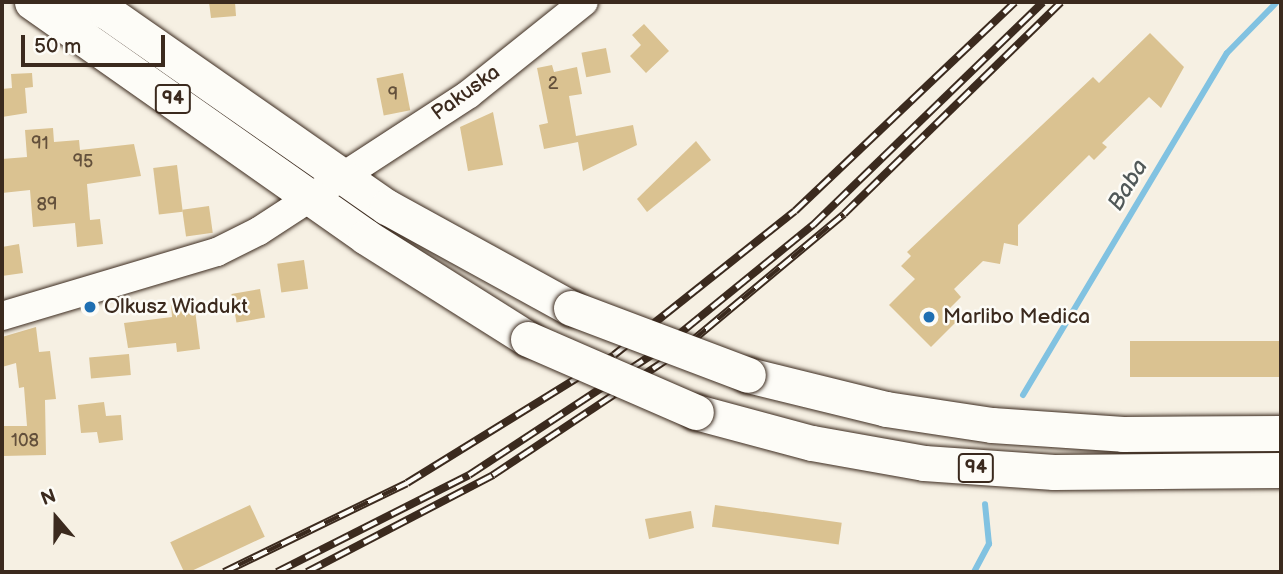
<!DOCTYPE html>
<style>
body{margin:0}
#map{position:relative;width:1283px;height:574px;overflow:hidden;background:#f6f0e3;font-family:"Balsamiq Sans",sans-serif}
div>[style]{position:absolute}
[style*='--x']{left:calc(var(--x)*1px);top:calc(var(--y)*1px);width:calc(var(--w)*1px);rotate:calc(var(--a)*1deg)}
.stream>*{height:6px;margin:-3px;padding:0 3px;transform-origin:3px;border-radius:3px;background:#81c2e1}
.building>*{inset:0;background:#dac291;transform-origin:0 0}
.roads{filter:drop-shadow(0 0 2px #3b2a1e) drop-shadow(0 0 2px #3b2a1e)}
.tertiary>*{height:28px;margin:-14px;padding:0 14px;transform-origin:14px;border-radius:14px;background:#fdfcf7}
.primary>*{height:35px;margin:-17.5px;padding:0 17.5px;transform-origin:17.5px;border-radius:17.5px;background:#fdfcf7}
.rail>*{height:8px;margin-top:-4px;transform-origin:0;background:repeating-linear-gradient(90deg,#fdfcf7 0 16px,#3b2a1e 0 32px);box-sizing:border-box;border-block:2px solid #3b2a1e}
.bridges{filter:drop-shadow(0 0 2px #3b2a1e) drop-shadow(0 0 2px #3b2a1e)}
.primary-bridge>*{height:35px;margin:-17.5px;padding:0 17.5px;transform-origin:17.5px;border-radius:17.5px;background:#fdfcf7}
.dots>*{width:19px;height:19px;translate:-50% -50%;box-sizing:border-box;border:4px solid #fdfcf7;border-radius:50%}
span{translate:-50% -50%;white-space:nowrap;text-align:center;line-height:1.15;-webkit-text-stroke:5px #fdfcf7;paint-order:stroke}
.number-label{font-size:18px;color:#63503b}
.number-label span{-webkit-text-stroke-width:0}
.shield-label span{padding:2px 5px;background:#fdfcf7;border:2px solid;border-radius:5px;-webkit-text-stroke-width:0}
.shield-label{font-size:19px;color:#3b2a1e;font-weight:700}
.street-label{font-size:21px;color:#3b2a1e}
.poi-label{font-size:21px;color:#3b2a1e}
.left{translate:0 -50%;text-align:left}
.water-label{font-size:23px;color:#505858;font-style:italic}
.frame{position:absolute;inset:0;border:4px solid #3b2a1e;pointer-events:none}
.north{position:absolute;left:21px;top:483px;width:70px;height:70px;-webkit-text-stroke:5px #fdfcf7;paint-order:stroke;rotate:340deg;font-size:19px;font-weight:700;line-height:28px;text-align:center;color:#3b2a1e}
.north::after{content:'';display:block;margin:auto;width:24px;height:32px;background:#3b2a1e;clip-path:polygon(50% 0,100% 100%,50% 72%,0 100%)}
.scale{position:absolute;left:21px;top:35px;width:144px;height:32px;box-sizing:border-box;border:4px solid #3b2a1e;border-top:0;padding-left:9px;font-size:21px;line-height:24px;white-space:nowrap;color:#3b2a1e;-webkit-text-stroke:5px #fdfcf7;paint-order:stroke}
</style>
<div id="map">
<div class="stream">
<div style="--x:1023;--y:395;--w:398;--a:-59.2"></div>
<div style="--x:1227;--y:53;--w:71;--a:-45.6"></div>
<div style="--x:974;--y:572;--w:32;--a:-62"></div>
<div style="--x:989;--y:544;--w:40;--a:-95.7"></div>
</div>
<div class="building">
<div style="clip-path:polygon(209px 2px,235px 2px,236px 16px,211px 18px)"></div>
<div style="clip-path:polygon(644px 24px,669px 51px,646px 73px,630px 56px,641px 45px,632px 35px)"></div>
<div style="clip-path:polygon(1150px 33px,1184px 67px,1161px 108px,1149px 97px,1102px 143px,1107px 147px,1094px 160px,1089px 155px,1018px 225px,1018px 246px,1004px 243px,1000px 264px,983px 261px,954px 289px,961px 297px,947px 311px,957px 321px,931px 347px,889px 305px,915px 279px,901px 266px,911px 256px,907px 252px,1093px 77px,1099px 83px)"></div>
<div style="left:606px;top:48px;width:25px;height:25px;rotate:79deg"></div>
<div style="clip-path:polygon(552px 65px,554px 72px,577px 67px,582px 94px,569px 96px,576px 136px,633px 125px,637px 145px,583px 171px,578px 142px,544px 149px,539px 125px,548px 123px,537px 68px)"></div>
<div style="clip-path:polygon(32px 73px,33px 87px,25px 88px,27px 113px,2px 117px,2px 89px,12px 88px,11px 74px)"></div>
<div style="left:403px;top:73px;width:38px;height:27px;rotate:79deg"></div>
<div style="clip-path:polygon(493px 112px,503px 165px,468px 171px,460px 127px)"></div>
<div style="clip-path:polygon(53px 128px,54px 142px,79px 140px,80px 150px,134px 144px,141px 176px,87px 184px,90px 220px,100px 219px,103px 244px,77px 247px,75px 223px,33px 227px,30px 190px,2px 193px,2px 159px,27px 157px,25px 130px)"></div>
<div style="clip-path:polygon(696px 141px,711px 160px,647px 212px,637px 199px)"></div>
<div style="left:177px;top:165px;width:47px;height:24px;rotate:83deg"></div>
<div style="left:209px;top:206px;width:27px;height:27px;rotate:82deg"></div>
<div style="clip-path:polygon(19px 244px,23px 273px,2px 276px,2px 247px)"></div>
<div style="left:304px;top:260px;width:29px;height:27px;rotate:82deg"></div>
<div style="left:260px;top:289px;width:29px;height:29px;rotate:80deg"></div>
<div style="clip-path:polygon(194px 302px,200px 349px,177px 352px,176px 343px,128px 348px,124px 323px,172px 317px,171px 305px)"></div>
<div style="clip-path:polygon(36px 327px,39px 352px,50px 351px,56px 399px,45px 400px,46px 455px,3px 456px,3px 426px,27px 426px,24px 387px,19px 388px,16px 363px,2px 367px,2px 337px)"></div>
<div style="left:1281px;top:341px;width:36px;height:151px;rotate:90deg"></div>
<div style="left:129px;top:354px;width:21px;height:40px;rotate:85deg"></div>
<div style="clip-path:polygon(104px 402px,106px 416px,121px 415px,123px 440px,99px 443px,97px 432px,81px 433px,78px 405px)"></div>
<div style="left:250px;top:505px;width:35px;height:88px;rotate:65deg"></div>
<div style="left:715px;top:505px;width:128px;height:22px;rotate:8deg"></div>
<div style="clip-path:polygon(691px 511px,694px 528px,649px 539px,645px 519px)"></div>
</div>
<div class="roads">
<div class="tertiary">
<div style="--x:2;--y:316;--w:224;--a:-16.6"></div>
<div style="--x:217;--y:252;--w:47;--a:-26.6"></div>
<div style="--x:259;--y:231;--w:251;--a:-33.1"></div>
<div style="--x:469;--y:94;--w:147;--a:-38.7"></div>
</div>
<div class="primary">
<div style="--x:32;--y:2;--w:408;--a:35.1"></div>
<div style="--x:366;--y:237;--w:191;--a:32.2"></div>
<div style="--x:80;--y:2;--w:29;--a:20"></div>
<div style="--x:107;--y:12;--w:341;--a:34.9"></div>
<div style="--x:387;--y:207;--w:210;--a:28.8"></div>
<div style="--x:748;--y:375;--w:142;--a:13.8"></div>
<div style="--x:886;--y:409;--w:107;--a:8.6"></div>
<div style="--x:992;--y:425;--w:131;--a:3.9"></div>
<div style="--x:1123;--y:434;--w:158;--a:-0.4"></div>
<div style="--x:696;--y:412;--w:120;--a:15"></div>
<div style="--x:812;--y:443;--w:114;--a:10.1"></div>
<div style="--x:924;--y:463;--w:130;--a:4"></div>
<div style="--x:1054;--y:472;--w:227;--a:-0.5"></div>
</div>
</div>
<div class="rail">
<div style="--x:224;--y:572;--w:203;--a:-25.9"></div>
<div style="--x:407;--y:483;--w:243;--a:-31.7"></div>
<div style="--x:614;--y:355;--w:231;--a:-38.5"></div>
<div style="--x:795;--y:211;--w:303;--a:-43.5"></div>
<div style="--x:277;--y:572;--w:215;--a:-26.8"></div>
<div style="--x:469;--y:475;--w:231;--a:-33.3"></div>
<div style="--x:662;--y:348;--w:195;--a:-39.2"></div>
<div style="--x:813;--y:225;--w:320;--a:-44.1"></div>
<div style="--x:307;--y:572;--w:210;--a:-27.5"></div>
<div style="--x:493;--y:475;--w:226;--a:-33.6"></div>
<div style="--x:681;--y:350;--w:212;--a:-39.8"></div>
<div style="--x:844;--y:214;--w:303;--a:-44.3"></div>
</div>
<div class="bridges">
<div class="primary-bridge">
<div style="--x:571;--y:308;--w:189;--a:20.7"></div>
<div style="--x:528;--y:339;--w:183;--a:23.5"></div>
</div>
</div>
<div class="dots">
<div style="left:90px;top:307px;background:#1f6fb2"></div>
<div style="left:929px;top:317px;background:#1f6fb2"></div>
</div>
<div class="number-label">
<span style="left:553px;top:84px">2</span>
<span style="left:393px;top:95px">9</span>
<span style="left:40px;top:144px">91</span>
<span style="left:83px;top:162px">95</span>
<span style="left:47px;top:205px">89</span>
<span style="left:25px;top:441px">108</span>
</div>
<div class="shield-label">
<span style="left:173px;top:99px">94</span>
<span style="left:976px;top:468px">94</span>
</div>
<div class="street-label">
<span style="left:466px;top:93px;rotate:-36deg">Pakuska</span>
</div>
<div class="poi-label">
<span class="left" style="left:104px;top:307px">Olkusz Wiadukt</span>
<span class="left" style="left:943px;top:317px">Marlibo Medica</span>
</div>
<div class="water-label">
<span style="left:1128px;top:185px;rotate:-59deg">Baba</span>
</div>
<div class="frame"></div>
<div class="north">N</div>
<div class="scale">50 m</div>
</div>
